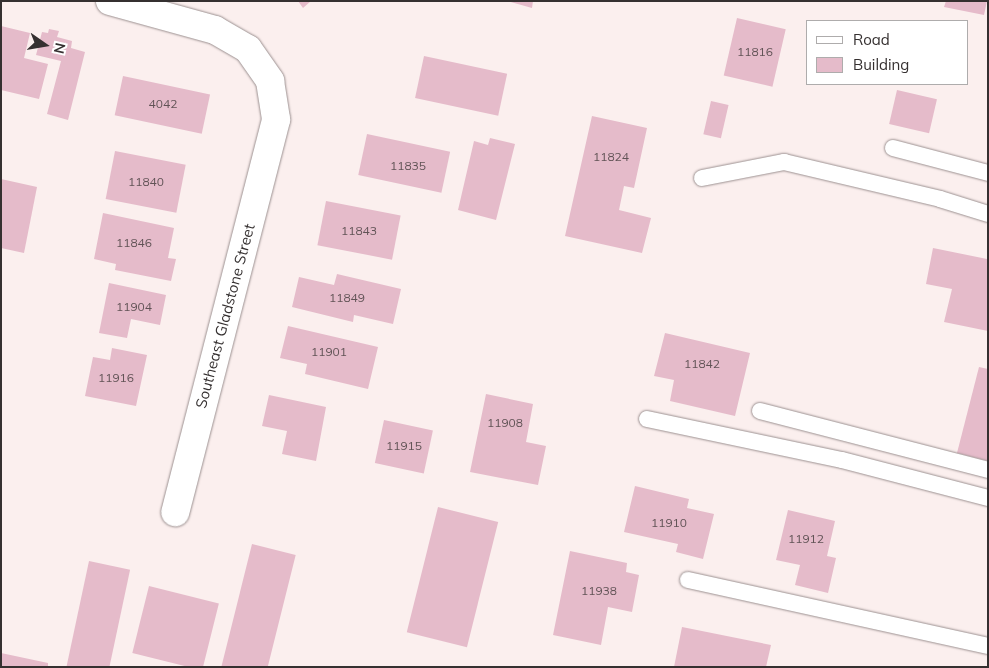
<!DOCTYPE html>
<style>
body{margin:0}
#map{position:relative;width:989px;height:668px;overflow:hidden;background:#fbefee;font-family:Mulish,sans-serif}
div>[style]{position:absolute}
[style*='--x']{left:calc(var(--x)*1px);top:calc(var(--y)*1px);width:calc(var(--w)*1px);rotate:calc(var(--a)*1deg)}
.building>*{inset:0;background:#e5bbca;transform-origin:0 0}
.roads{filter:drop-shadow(0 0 1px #9c9191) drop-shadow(0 0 1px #9c9191)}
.service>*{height:16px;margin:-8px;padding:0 8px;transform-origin:8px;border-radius:8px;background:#fff}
.minor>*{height:28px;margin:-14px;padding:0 14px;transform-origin:14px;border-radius:14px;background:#fff}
span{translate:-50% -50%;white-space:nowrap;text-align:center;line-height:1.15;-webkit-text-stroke:4px #fff;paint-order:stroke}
.number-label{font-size:12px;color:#615356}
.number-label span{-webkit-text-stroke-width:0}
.street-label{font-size:15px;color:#353030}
.frame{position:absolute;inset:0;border:2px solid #353030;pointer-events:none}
.legend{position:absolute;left:806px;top:20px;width:162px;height:65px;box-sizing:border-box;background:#fff;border:1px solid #aeacac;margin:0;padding:6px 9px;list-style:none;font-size:15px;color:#353030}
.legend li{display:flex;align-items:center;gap:10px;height:25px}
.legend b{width:25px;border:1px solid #aeacac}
.north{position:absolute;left:20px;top:20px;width:50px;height:50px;-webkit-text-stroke:4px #fff;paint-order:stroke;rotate:103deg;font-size:14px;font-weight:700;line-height:20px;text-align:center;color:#353030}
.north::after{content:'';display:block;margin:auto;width:18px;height:22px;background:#353030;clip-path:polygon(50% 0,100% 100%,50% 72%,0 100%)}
</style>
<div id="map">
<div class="building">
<div style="clip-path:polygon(298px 1px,311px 1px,303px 8px)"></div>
<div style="clip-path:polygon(507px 1px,533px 1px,532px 8px)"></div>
<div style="clip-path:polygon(946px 1px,987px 1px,984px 15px,944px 7px)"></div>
<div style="left:737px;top:18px;width:50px;height:59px;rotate:13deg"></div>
<div style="clip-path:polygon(1px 26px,30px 33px,24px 58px,48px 64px,39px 99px,1px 90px)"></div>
<div style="clip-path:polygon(49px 29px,59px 31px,57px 37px,72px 41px,71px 48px,85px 52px,68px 120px,47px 114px,61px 61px,36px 55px,42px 32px,48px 33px)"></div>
<div style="left:424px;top:56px;width:85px;height:43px;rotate:12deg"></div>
<div style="left:123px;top:76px;width:89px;height:40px;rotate:12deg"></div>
<div style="left:897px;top:90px;width:41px;height:35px;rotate:13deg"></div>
<div style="left:711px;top:101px;width:18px;height:34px;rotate:13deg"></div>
<div style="clip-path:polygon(592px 116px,647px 128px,634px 188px,624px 186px,619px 210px,651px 218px,642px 253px,565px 236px)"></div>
<div style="left:367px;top:134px;width:85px;height:42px;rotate:12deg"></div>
<div style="clip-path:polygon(490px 138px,515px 144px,496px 220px,458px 210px,474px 141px,488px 145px)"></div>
<div style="left:115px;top:151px;width:72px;height:49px;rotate:11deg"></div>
<div style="clip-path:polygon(1px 179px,37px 187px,24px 253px,1px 248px)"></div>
<div style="left:326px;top:201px;width:76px;height:45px;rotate:11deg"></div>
<div style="clip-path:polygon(103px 213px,174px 228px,168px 258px,176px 259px,171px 281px,115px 270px,116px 264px,94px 259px)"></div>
<div style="clip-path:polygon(933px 248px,987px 259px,988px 331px,944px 322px,952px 289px,926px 284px)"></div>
<div style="clip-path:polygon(337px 274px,401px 289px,393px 324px,354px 315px,353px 322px,292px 307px,299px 277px,334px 285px)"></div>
<div style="clip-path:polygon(109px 283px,166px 295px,160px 325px,131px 319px,127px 338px,99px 333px)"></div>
<div style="clip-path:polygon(288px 326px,378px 347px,368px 389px,305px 374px,307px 364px,280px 358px)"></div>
<div style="clip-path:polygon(665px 333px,750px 353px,735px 416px,670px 401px,674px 380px,654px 376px)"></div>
<div style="clip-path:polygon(112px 348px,147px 355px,136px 406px,85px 396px,93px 357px,110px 360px)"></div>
<div style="clip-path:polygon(979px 367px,988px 369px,988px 461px,957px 453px)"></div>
<div style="clip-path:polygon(486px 394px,533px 404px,526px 442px,546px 446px,538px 485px,470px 472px)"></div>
<div style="clip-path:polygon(269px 395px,326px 407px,316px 461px,282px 454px,287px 431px,262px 426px)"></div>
<div style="left:384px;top:420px;width:50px;height:44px;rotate:12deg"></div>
<div style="clip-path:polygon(635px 486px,689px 499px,687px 508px,714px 514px,703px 559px,676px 552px,678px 544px,624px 532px)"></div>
<div style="left:438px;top:507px;width:62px;height:129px;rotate:14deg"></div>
<div style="clip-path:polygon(788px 510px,835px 521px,827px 556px,836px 558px,828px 593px,795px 585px,800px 565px,776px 560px)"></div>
<div style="left:252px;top:544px;width:45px;height:126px;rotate:14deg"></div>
<div style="clip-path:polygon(570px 551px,627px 563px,626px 572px,639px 575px,632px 612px,608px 607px,601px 645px,553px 635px)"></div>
<div style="left:89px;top:561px;width:42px;height:109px;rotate:12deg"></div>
<div style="left:149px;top:586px;width:72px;height:69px;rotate:14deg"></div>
<div style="clip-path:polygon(682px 627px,771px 645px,766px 667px,674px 667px)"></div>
<div style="clip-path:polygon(1px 653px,48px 663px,48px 667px,1px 667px)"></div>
</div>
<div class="roads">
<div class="service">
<div style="--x:893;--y:148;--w:98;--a:14.7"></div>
<div style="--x:702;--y:178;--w:84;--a:-11"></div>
<div style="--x:784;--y:162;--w:160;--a:13.3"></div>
<div style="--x:940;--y:199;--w:50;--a:17.4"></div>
<div style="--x:760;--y:411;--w:236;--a:14.5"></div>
<div style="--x:647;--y:419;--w:199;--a:11.9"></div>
<div style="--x:842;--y:460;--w:151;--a:14.6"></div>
<div style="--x:688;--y:580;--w:307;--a:12.4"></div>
</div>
<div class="minor">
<div style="--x:110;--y:1;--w:109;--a:15.4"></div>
<div style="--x:215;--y:30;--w:38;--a:30"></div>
<div style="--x:248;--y:49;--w:39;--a:55"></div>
<div style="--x:270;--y:81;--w:39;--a:81"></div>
<div style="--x:276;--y:120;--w:405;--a:104.4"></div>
</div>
</div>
<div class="number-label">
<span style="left:755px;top:52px">11816</span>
<span style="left:163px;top:104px">4042</span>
<span style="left:611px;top:157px">11824</span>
<span style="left:408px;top:166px">11835</span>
<span style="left:146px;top:182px">11840</span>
<span style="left:359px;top:231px">11843</span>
<span style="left:134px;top:243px">11846</span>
<span style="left:347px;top:298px">11849</span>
<span style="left:134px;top:307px">11904</span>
<span style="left:329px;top:352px">11901</span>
<span style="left:702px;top:364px">11842</span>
<span style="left:116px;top:378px">11916</span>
<span style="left:505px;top:423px">11908</span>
<span style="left:404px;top:446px">11915</span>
<span style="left:669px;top:523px">11910</span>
<span style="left:806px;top:539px">11912</span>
<span style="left:599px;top:591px">11938</span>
</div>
<div class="street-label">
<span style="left:225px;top:316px;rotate:-75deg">Southeast Gladstone Street</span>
</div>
<div class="frame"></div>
<ul class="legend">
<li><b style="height:6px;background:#fff"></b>Road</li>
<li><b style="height:14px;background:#e5bbca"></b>Building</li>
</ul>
<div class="north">N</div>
</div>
